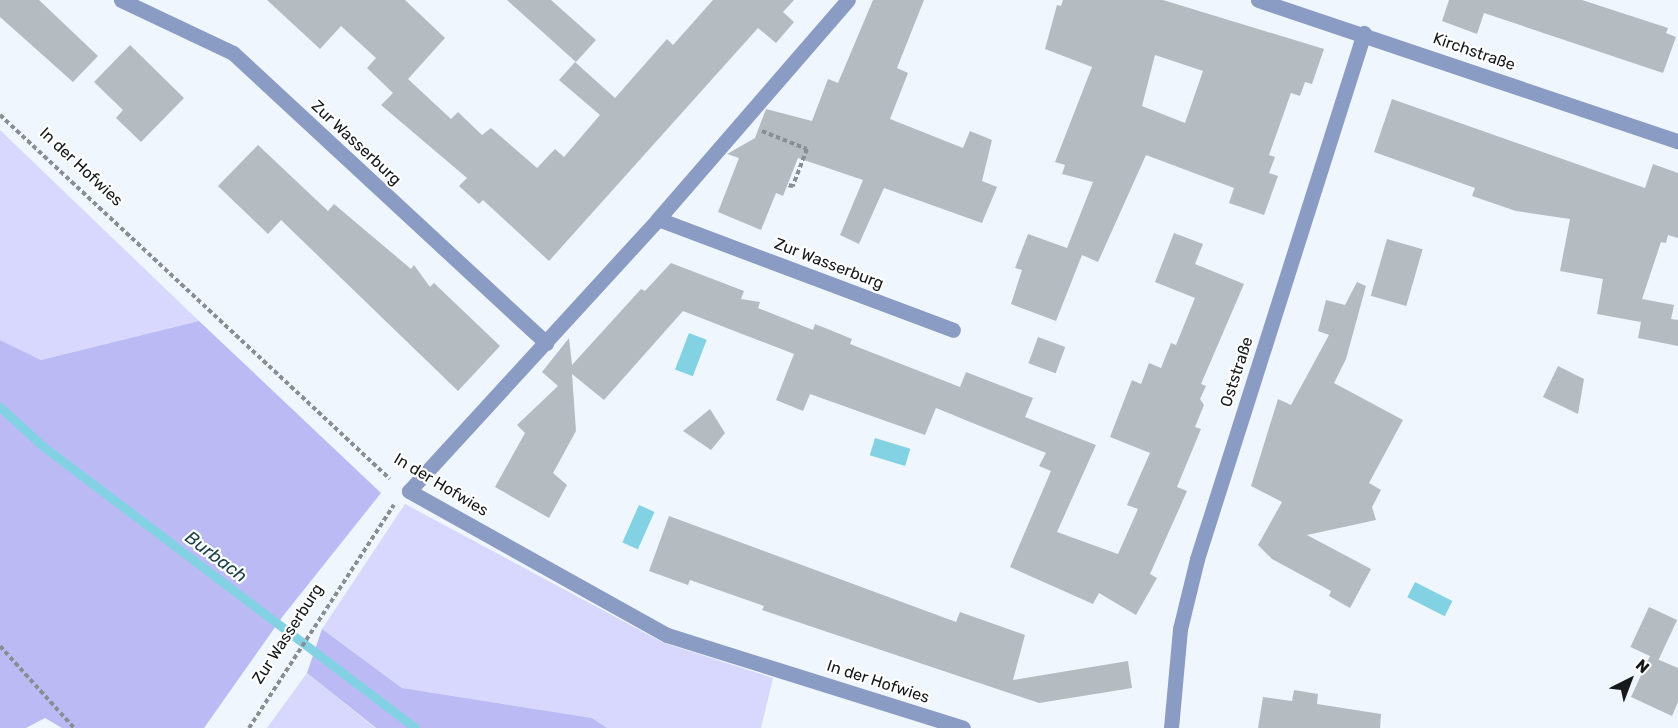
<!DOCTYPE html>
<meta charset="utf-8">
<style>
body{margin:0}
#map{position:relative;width:1678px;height:728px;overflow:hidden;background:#eff6fd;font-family:Rubik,sans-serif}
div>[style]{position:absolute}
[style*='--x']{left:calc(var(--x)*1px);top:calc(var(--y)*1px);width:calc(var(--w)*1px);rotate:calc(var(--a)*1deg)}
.green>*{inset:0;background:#d8d8fe}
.forest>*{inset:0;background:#bbbaf4}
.water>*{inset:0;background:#83d2e3;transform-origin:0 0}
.stream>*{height:9px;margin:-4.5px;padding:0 4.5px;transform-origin:4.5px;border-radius:4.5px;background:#83d2e3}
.building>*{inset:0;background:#b4bcc1;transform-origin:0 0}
.path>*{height:4px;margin-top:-2px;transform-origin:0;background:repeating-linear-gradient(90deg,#8a8e93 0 4.5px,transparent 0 7.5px)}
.service>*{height:15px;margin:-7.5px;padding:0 7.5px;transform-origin:7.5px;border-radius:7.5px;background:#8a9bc4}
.minor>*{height:15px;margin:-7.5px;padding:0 7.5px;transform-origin:7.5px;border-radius:7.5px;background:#8a9bc4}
.tertiary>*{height:15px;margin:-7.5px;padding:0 7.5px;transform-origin:7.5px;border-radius:7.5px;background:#8a9bc4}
span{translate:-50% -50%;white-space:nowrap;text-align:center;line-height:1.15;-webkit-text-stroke:4.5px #fff;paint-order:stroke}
.street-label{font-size:16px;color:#16181a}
.water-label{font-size:18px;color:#193f47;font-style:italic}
.north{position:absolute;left:1600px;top:650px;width:60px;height:60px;-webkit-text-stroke:4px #fff;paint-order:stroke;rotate:42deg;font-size:16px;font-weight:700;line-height:24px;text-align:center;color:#16181a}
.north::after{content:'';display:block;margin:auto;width:21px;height:27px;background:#16181a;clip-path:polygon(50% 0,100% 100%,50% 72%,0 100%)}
</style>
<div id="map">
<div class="green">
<div style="clip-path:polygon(0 130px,199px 321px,41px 360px,0 340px)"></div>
<div style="clip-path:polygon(405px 504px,664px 643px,773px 678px,761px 728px,607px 728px,592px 718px,402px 688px,322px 629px)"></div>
<div style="clip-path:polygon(307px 673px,375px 728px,267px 728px)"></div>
</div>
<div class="forest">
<div style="clip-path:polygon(199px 321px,381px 493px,283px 616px,204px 728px,62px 728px,45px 718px,26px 728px,0 728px,0 340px,41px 360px)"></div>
<div style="clip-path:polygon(322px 629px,402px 688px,592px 718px,607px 728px,376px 728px,307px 673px)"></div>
</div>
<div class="water">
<div style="left:689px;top:333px;width:19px;height:39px;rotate:21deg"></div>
<div style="left:875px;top:438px;width:37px;height:18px;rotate:17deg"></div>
<div style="left:639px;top:505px;width:17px;height:41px;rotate:24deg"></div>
<div style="left:1415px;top:582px;width:42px;height:17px;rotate:27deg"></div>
</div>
<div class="stream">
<div style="--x:0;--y:407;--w:59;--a:42.3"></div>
<div style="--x:44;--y:447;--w:465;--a:37.1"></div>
</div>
<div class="building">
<div style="clip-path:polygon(0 0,39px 0,98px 56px,73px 82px,0 17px)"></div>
<div style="clip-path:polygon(267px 0,405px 0,445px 38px,408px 79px,451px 119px,458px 112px,482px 135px,491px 128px,537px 168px,555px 149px,564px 157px,600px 115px,559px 80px,575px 62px,615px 98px,667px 39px,673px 45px,713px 0,794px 0,783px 12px,794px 22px,776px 43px,758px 28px,549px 261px,483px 200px,479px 204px,459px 186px,467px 178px,381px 105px,393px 93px,367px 68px,376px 58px,341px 26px,320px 49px)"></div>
<div style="clip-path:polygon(507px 0,551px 0,596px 40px,576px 62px)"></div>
<div style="clip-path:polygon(873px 0,924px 0,897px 68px,908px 73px,890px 119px,963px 148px,970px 131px,992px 140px,982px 181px,997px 187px,982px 223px,884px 188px,859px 244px,840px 235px,863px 180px,798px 158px,783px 196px,776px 193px,761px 230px,718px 212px,739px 158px,727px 154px,755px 138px,766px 109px,812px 121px,828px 79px,838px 83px)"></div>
<div style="clip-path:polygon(evenodd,1063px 0,1163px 0,1324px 49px,1312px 84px,1305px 82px,1300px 96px,1291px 93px,1269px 155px,1275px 157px,1269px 173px,1278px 176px,1264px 215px,1229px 203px,1234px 188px,1146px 155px,1098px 262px,1082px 255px,1056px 321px,1011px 304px,1022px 270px,1015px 268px,1028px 234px,1067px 248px,1093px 182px,1062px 174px,1065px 165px,1055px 162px,1092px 67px,1045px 49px,1057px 5px,1061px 6px,1063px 0,1155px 55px,1203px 71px,1185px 123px,1142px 106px,1155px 55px)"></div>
<div style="clip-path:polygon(1449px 0,1582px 0,1668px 28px,1666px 33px,1676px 37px,1663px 73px,1484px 13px,1477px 34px,1442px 21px)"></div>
<div style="clip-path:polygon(130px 45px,184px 98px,141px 142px,116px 118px,123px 110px,94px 82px)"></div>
<div style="clip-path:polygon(1392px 99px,1645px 188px,1653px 164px,1678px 173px,1678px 238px,1668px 235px,1666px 243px,1661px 242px,1642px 299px,1674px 305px,1671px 319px,1678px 320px,1678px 346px,1638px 338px,1641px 322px,1597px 314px,1603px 279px,1560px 271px,1570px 219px,1516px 211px,1472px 196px,1475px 188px,1374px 152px)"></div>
<div style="clip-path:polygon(258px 145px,328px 211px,334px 204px,411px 269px,414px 265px,430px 287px,434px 283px,500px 346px,458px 391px,281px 220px,268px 234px,218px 186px)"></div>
<div style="clip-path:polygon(1174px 233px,1203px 244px,1195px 264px,1244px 284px,1201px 384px,1206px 386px,1200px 399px,1204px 405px,1195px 427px,1201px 429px,1177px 487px,1187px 491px,1150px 574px,1157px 578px,1136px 615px,1099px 593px,1093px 604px,1010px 567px,1051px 471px,1039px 466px,1046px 453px,936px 408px,925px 435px,810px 394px,803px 411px,776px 400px,794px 354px,683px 311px,604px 400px,572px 374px,576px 431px,553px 473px,567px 485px,549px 518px,495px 487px,525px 433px,517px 425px,558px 386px,542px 372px,569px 338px,572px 365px,641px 289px,645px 291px,671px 263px,744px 291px,741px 299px,760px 302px,758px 308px,813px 330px,815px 324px,835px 332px,852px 339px,850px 344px,960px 387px,966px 372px,1033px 398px,1025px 417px,1096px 445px,1057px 532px,1118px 554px,1138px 509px,1127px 505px,1150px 453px,1110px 437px,1132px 380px,1141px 384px,1149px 363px,1161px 368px,1171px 343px,1176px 345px,1195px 298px,1155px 282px)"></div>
<div style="left:1387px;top:239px;width:37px;height:59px;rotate:16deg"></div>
<div style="clip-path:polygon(1357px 282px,1366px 286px,1346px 359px,1334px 383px,1403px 420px,1369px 483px,1381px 490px,1372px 507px,1376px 520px,1307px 535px,1371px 569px,1350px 608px,1329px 596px,1331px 591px,1272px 559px,1258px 545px,1282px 502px,1251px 486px,1278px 399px,1291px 405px,1329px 335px,1318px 331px,1326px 300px,1345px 305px)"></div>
<div style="left:1038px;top:337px;width:29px;height:28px;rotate:20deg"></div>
<div style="clip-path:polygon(1558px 366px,1584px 379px,1578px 414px,1543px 397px)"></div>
<div style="clip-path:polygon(710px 409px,725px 433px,711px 450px,683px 431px)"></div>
<div style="clip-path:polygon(669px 516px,956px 622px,960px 612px,1025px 635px,1013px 680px,1128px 661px,1132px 688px,1039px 703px,762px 610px,764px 606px,690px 580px,688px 585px,649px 571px)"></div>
<div style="left:1649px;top:607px;width:31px;height:44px;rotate:25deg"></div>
<div style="clip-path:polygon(1650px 656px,1678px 668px,1678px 702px,1672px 716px,1631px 697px)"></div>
<div style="clip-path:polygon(1294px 690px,1318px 694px,1317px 704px,1381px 714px,1380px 728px,1258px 728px,1263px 697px,1292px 701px)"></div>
</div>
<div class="path">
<div style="--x:0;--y:115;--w:533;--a:43.03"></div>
<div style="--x:762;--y:131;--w:48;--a:21.8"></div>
<div style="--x:807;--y:149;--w:40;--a:111"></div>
<div style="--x:793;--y:186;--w:6;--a:-171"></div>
<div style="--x:0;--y:646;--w:110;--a:47.9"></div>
<div style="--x:249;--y:728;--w:266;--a:-57"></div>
</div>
<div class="service">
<div style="--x:409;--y:491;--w:295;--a:29.2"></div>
<div style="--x:667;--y:635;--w:310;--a:17.4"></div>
</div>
<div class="minor">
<div style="--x:121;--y:0;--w:124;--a:25.3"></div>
<div style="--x:233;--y:53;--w:427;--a:42.8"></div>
<div style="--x:658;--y:219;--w:315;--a:20.6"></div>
<div style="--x:409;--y:491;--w:369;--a:-47.5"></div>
<div style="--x:658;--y:219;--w:290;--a:-49.1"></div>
<div style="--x:1171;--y:728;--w:99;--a:-84.8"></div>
<div style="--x:1180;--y:629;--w:72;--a:-76.3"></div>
<div style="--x:1197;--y:559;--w:552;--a:-72.39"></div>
</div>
<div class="tertiary">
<div style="--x:1258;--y:0;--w:443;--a:18.6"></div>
</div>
<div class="street-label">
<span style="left:1474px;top:52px;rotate:19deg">Kirchstraße</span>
<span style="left:356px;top:143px;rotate:43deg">Zur Wasserburg</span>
<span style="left:81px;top:167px;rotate:43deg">In der Hofwies</span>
<span style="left:829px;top:264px;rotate:21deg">Zur Wasserburg</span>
<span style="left:1237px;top:372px;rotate:-72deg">Oststraße</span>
<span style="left:441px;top:485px;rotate:31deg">In der Hofwies</span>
<span style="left:288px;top:634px;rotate:-57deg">Zur Wasserburg</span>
<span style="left:878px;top:682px;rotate:18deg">In der Hofwies</span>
</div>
<div class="water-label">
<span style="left:216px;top:557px;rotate:37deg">Burbach</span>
</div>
<div class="north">N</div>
</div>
